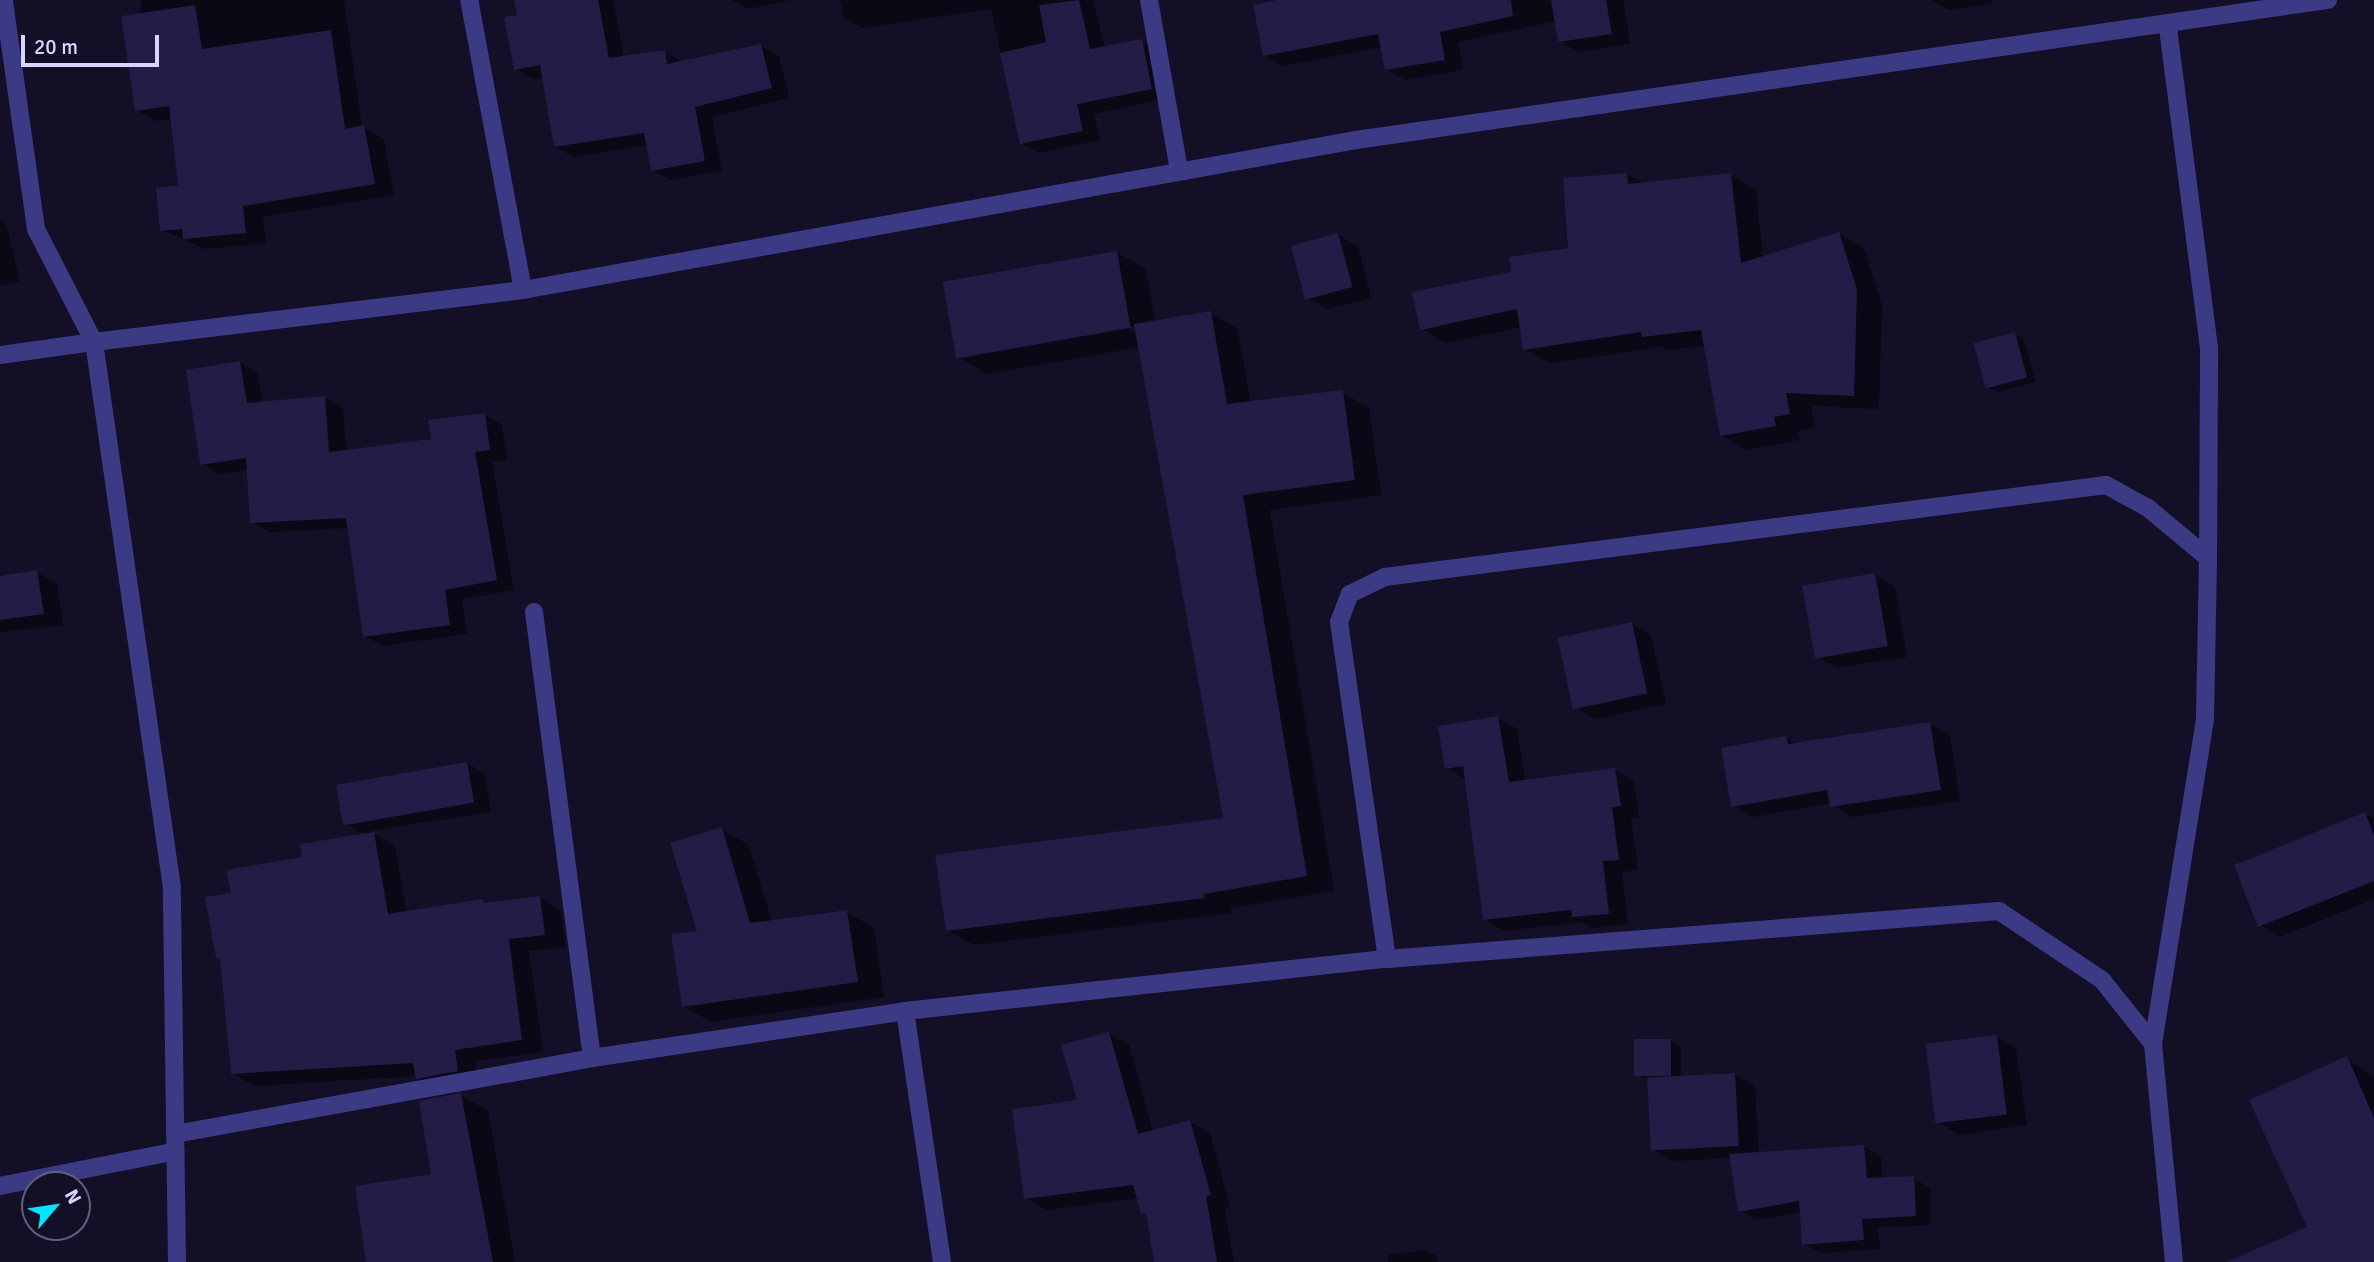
<!DOCTYPE html>
<style>
body{margin:0}
#map{position:relative;width:2374px;height:1262px;overflow:hidden;background:#130f26;font-family:Signika,sans-serif}
div>[style]{position:absolute}
[style*='--x']{left:calc(var(--x)*1px);top:calc(var(--y)*1px);width:calc(var(--w)*1px);rotate:calc(var(--a)*1deg)}
.shadow>*{inset:0;background:#0007}
.building>*{inset:0;background:#241b47;transform-origin:0 0}
.minor>*{height:18px;margin:-9px;padding:0 9px;transform-origin:9px;border-radius:9px;background:#3d3a85}
span{translate:-50% -50%;white-space:nowrap;text-align:center;line-height:1.15;-webkit-text-stroke:5px #130f26;paint-order:stroke}
.north{position:absolute;left:21px;top:1171px;width:70px;height:70px;box-sizing:border-box;background:#130f26;border:2px solid #625e7d;border-radius:50%;rotate:61deg;font-size:19px;font-weight:700;line-height:28px;text-align:center;color:#d9d4ff}
.north::after{content:'';display:block;margin:auto;width:24px;height:32px;background:#00e5ff;clip-path:polygon(50% 0,100% 100%,50% 72%,0 100%)}
.scale{position:absolute;left:21px;top:35px;width:138px;height:32px;box-sizing:border-box;border:4px solid #d9d4ff;border-top:0;padding-left:9px;font-size:21px;line-height:24px;white-space:nowrap;color:#d9d4ff;-webkit-text-stroke:5px #130f26;paint-order:stroke}
</style>
<div id="map">
<div class="shadow">
<div style="clip-path:polygon(141px 0,344px 0,362px 127px,384px 139px,394px 195px,263px 217px,266px 243px,205px 249px,162px 230px,179px 186px,172px 119px,156px 121px,136px 110px)"></div>
<div style="clip-path:polygon(516px 0,613px 0,624px 57px,665px 52px,683px 63px,761px 46px,779px 56px,789px 98px,712px 117px,722px 171px,671px 180px,653px 170px,648px 145px,573px 157px,555px 146px,544px 78px,534px 79px,516px 69px)"></div>
<div style="clip-path:polygon(732px 0,792px 0,748px 9px)"></div>
<div style="clip-path:polygon(840px 0,1093px 0,1105px 48px,1142px 41px,1159px 51px,1169px 98px,1094px 114px,1100px 140px,1039px 153px,1021px 143px,991px 9px,862px 28px,844px 17px)"></div>
<div style="clip-path:polygon(1282px 0,1623px 0,1630px 44px,1578px 52px,1560px 41px,1556px 21px,1458px 42px,1463px 70px,1405px 80px,1386px 69px,1382px 47px,1283px 66px,1264px 55px)"></div>
<div style="clip-path:polygon(1931px 0,1992px 0,1993px 4px,1949px 10px)"></div>
<div style="clip-path:polygon(1626px 174px,1644px 184px,1731px 175px,1756px 190px,1763px 258px,1839px 234px,1864px 248px,1882px 305px,1879px 409px,1811px 406px,1815px 428px,1798px 431px,1800px 440px,1747px 450px,1722px 435px,1705px 346px,1668px 350px,1662px 347px,1550px 363px,1525px 349px,1521px 327px,1446px 343px,1421px 328px,1513px 273px,1570px 250px)"></div>
<div style="clip-path:polygon(0 220px,6px 223px,20px 281px,0 286px)"></div>
<div style="clip-path:polygon(1338px 235px,1358px 246px,1371px 298px,1327px 309px,1307px 298px)"></div>
<div style="clip-path:polygon(evenodd,1116px 252px,1146px 269px,1155px 322px,1210px 313px,1237px 328px,1251px 403px,1342px 392px,1369px 408px,1381px 495px,1270px 510px,1334px 891px,1231px 908px,1231px 913px,974px 945px,947px 930px,1225px 820px,1140px 347px,988px 374px,959px 358px,1116px 252px,1124px 322px,1137px 329px,1137px 333px,1122px 325px,1124px 322px)"></div>
<div style="clip-path:polygon(2015px 334px,2024px 340px,2036px 382px,1997px 392px,1987px 387px)"></div>
<div style="clip-path:polygon(240px 363px,258px 374px,263px 403px,325px 398px,343px 408px,346px 451px,433px 440px,484px 414px,502px 425px,507px 460px,492px 462px,514px 590px,462px 599px,467px 634px,383px 646px,365px 636px,349px 528px,269px 532px,252px 522px,249px 470px,220px 474px,202px 464px)"></div>
<div style="clip-path:polygon(37px 572px,57px 584px,63px 625px,0 632px,0 578px)"></div>
<div style="clip-path:polygon(1875px 575px,1895px 587px,1907px 657px,1837px 668px,1817px 657px)"></div>
<div style="clip-path:polygon(1631px 623px,1651px 635px,1666px 704px,1595px 719px,1575px 707px)"></div>
<div style="clip-path:polygon(1498px 718px,1517px 729px,1526px 781px,1615px 770px,1634px 781px,1639px 817px,1631px 818px,1638px 870px,1622px 872px,1628px 924px,1593px 928px,1582px 922px,1504px 931px,1484px 919px,1467px 780px,1446px 768px)"></div>
<div style="clip-path:polygon(1930px 724px,1950px 735px,1960px 801px,1851px 817px,1831px 803px,1753px 817px,1733px 805px,1786px 738px,1797px 744px)"></div>
<div style="clip-path:polygon(467px 763px,485px 774px,491px 812px,369px 831px,395px 846px,407px 913px,540px 898px,561px 911px,566px 947px,529px 951px,543px 1052px,475px 1061px,479px 1083px,439px 1090px,417px 1076px,254px 1086px,232px 1073px,222px 960px,218px 957px,233px 894px,304px 858px,365px 835px,343px 822px)"></div>
<div style="clip-path:polygon(2365px 814px,2374px 819px,2374px 899px,2280px 937px,2260px 925px)"></div>
<div style="clip-path:polygon(721px 829px,749px 845px,772px 922px,847px 912px,874px 928px,884px 997px,711px 1022px,683px 1006px)"></div>
<div style="clip-path:polygon(1109px 1034px,1129px 1045px,1153px 1132px,1190px 1122px,1210px 1133px,1230px 1206px,1225px 1207px,1234px 1262px,1156px 1262px,1148px 1215px,1139px 1198px,1046px 1210px,1026px 1198px,1079px 1101px)"></div>
<div style="clip-path:polygon(1997px 1037px,2016px 1048px,2027px 1125px,1959px 1135px,1939px 1123px)"></div>
<div style="clip-path:polygon(1671px 1041px,1681px 1046px,1681px 1078px,1735px 1075px,1755px 1086px,1759px 1154px,1864px 1147px,1881px 1156px,1882px 1179px,1913px 1178px,1930px 1188px,1931px 1225px,1878px 1227px,1880px 1249px,1820px 1253px,1804px 1244px,1802px 1212px,1756px 1220px,1740px 1210px,1731px 1158px,1673px 1161px,1653px 1149px,1649px 1080px,1636px 1075px)"></div>
<div style="clip-path:polygon(2346px 1058px,2374px 1077px,2374px 1262px,2263px 1262px,2309px 1228px)"></div>
<div style="clip-path:polygon(461px 1095px,488px 1111px,515px 1262px,368px 1262px,433px 1176px)"></div>
<div style="clip-path:polygon(1426px 1250px,1436px 1256px,1437px 1262px,1388px 1262px,1387px 1255px)"></div>
</div>
<div class="building">
<div style="clip-path:polygon(514px 0,598px 0,609px 58px,665px 50px,667px 64px,761px 44px,772px 88px,695px 107px,705px 161px,651px 171px,644px 133px,554px 147px,540px 65px,514px 70px,504px 17px,517px 15px)"></div>
<div style="clip-path:polygon(1079px 0,1090px 49px,1142px 39px,1152px 89px,1077px 104px,1083px 131px,1020px 144px,1000px 53px,1046px 42px,1039px 5px)"></div>
<div style="clip-path:polygon(1278px 0,1511px 0,1513px 16px,1440px 32px,1445px 60px,1385px 70px,1378px 34px,1263px 56px,1253px 5px)"></div>
<div style="clip-path:polygon(1551px 0,1606px 0,1612px 34px,1558px 42px)"></div>
<div style="clip-path:polygon(195px 5px,202px 49px,331px 30px,345px 129px,364px 125px,375px 184px,243px 206px,246px 233px,183px 239px,182px 229px,160px 231px,156px 188px,178px 185px,169px 106px,135px 111px,121px 16px)"></div>
<div style="clip-path:polygon(1627px 173px,1628px 184px,1731px 173px,1741px 263px,1839px 232px,1857px 289px,1854px 396px,1786px 393px,1790px 414px,1774px 417px,1776px 426px,1720px 436px,1701px 330px,1642px 337px,1641px 332px,1523px 350px,1517px 309px,1420px 330px,1412px 292px,1511px 272px,1509px 257px,1568px 248px,1563px 178px)"></div>
<div style="left:1338px;top:233px;width:56px;height:49px;rotate:75deg"></div>
<div style="left:1117px;top:251px;width:78px;height:177px;rotate:80deg"></div>
<div style="clip-path:polygon(1211px 311px,1227px 404px,1343px 390px,1355px 480px,1243px 495px,1307px 876px,1204px 894px,1205px 898px,946px 931px,935px 855px,1223px 818px,1134px 324px)"></div>
<div style="left:2015px;top:332px;width:47px;height:43px;rotate:75deg"></div>
<div style="clip-path:polygon(240px 361px,247px 403px,325px 396px,329px 452px,431px 439px,428px 420px,485px 413px,490px 450px,475px 452px,497px 580px,445px 590px,450px 625px,363px 637px,346px 518px,250px 523px,246px 458px,200px 465px,186px 370px)"></div>
<div style="clip-path:polygon(37px 570px,44px 614px,0 620px,0 576px)"></div>
<div style="left:1875px;top:573px;width:74px;height:74px;rotate:80deg"></div>
<div style="left:1632px;top:622px;width:73px;height:76px;rotate:78deg"></div>
<div style="clip-path:polygon(1498px 716px,1509px 782px,1615px 768px,1621px 806px,1612px 807px,1619px 860px,1603px 861px,1609px 914px,1572px 917px,1571px 910px,1483px 920px,1463px 766px,1445px 769px,1438px 726px)"></div>
<div style="clip-path:polygon(1930px 722px,1941px 790px,1830px 807px,1827px 790px,1731px 807px,1721px 748px,1786px 736px,1788px 744px)"></div>
<div style="left:467px;top:762px;width:41px;height:133px;rotate:80deg"></div>
<div style="clip-path:polygon(2365px 812px,2374px 835px,2374px 881px,2258px 927px,2234px 865px)"></div>
<div style="clip-path:polygon(722px 827px,750px 923px,847px 910px,858px 982px,682px 1007px,671px 934px,697px 931px,670px 843px)"></div>
<div style="clip-path:polygon(374px 832px,388px 914px,482px 899px,483px 903px,540px 896px,545px 935px,509px 939px,522px 1040px,455px 1050px,458px 1071px,416px 1079px,413px 1063px,231px 1074px,220px 958px,216px 958px,205px 897px,231px 893px,226px 870px,302px 857px,300px 844px)"></div>
<div style="clip-path:polygon(1109px 1032px,1138px 1134px,1190px 1120px,1211px 1195px,1206px 1196px,1217px 1262px,1154px 1262px,1146px 1213px,1141px 1214px,1133px 1185px,1024px 1199px,1012px 1109px,1077px 1100px,1061px 1045px)"></div>
<div style="left:1997px;top:1035px;width:80px;height:72px;rotate:83deg"></div>
<div style="left:1634px;top:1039px;width:37px;height:37px"></div>
<div style="clip-path:polygon(2347px 1056px,2374px 1118px,2374px 1262px,2226px 1262px,2307px 1227px,2249px 1100px)"></div>
<div style="left:1735px;top:1073px;width:73px;height:88px;rotate:87deg"></div>
<div style="clip-path:polygon(461px 1093px,493px 1262px,366px 1262px,355px 1186px,431px 1174px,419px 1101px)"></div>
<div style="clip-path:polygon(1864px 1145px,1867px 1178px,1914px 1176px,1916px 1216px,1862px 1219px,1864px 1240px,1802px 1245px,1799px 1201px,1738px 1212px,1729px 1154px)"></div>
</div>
<div class="minor">
<div style="--x:1149;--y:0;--w:174;--a:80"></div>
<div style="--x:523;--y:290;--w:846;--a:-10.21"></div>
<div style="--x:1356;--y:140;--w:982;--a:-8.2"></div>
<div style="--x:0;--y:355;--w:95;--a:-7.9"></div>
<div style="--x:94;--y:342;--w:127;--a:-117.2"></div>
<div style="--x:36;--y:229;--w:231;--a:-98"></div>
<div style="--x:534;--y:612;--w:450;--a:82.6"></div>
<div style="--x:1387;--y:959;--w:340;--a:-98.1"></div>
<div style="--x:1339;--y:622;--w:30;--a:-69"></div>
<div style="--x:1350;--y:594;--w:39;--a:-26"></div>
<div style="--x:1385;--y:577;--w:727;--a:-7.27"></div>
<div style="--x:2106;--y:485;--w:48;--a:28.7"></div>
<div style="--x:2148;--y:508;--w:78;--a:39.8"></div>
<div style="--x:905;--y:1011;--w:254;--a:81.6"></div>
<div style="--x:2153;--y:1044;--w:330;--a:-80.9"></div>
<div style="--x:2205;--y:718;--w:160;--a:-88.9"></div>
<div style="--x:2208;--y:558;--w:210;--a:-89.7"></div>
<div style="--x:2209;--y:348;--w:325;--a:-97.3"></div>
<div style="--x:175;--y:1134;--w:424;--a:-10.3"></div>
<div style="--x:592;--y:1058;--w:317;--a:-8.5"></div>
<div style="--x:905;--y:1011;--w:485;--a:-6.2"></div>
<div style="--x:1387;--y:959;--w:614;--a:-4.48"></div>
<div style="--x:1999;--y:911;--w:124;--a:33.8"></div>
<div style="--x:2102;--y:980;--w:82;--a:51.4"></div>
<div style="--x:2153;--y:1044;--w:219;--a:84.5"></div>
<div style="--x:0;--y:1186;--w:179;--a:-11.2"></div>
<div style="--x:177;--y:1262;--w:374;--a:-90.8"></div>
<div style="--x:172;--y:888;--w:552;--a:-98.13"></div>
<div style="--x:94;--y:342;--w:432;--a:-6.9"></div>
<div style="--x:523;--y:290;--w:295;--a:-100.5"></div>
</div>
<div class="north">N</div>
<div class="scale">20 m</div>
</div>
